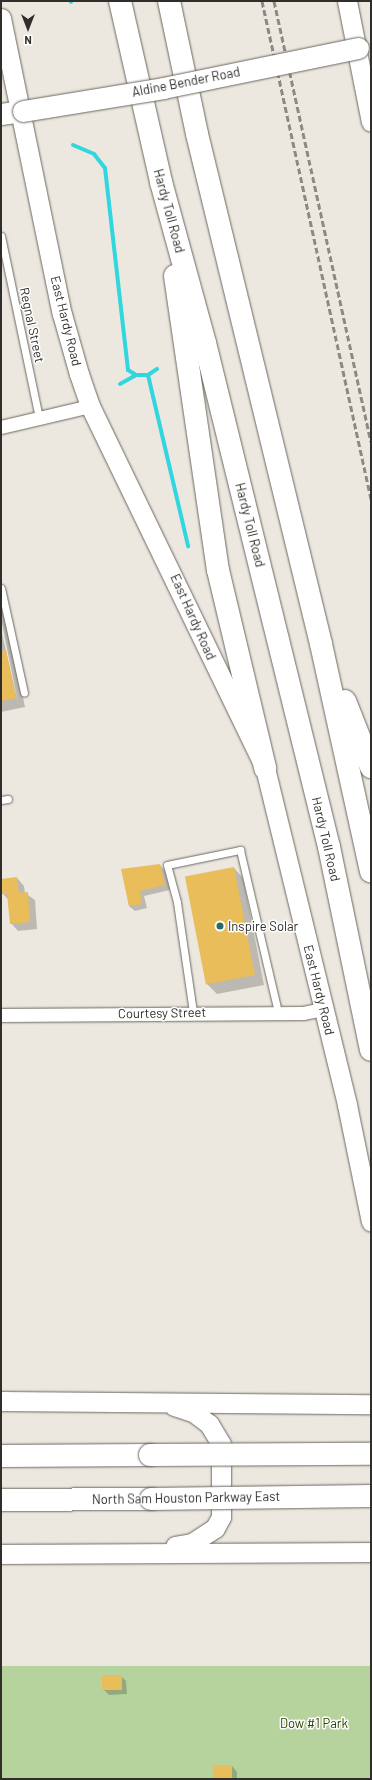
<!DOCTYPE html>
<style>
body{margin:0}
#map{position:relative;width:372px;height:1780px;overflow:hidden;background:#ece8e0;font-family:Barlow,sans-serif}
div>[style]{position:absolute}
[style*='--x']{left:calc(var(--x)*1px);top:calc(var(--y)*1px);width:calc(var(--w)*1px);rotate:calc(var(--a)*1deg)}
.green>*{inset:0;background:#b7d39d;transform-origin:0 0}
.shadow>*{inset:0;background:#0003}
.stream>*{height:4px;margin:-2px;padding:0 2px;transform-origin:2px;border-radius:2px;background:#32d6df}
.building>*{inset:0;background:#e8bd5a;transform-origin:0 0}
.roads{filter:drop-shadow(0 0 1px #6b6760) drop-shadow(0 0 1px #6b6760)}
.service>*{height:7px;margin:-3.5px;padding:0 3.5px;transform-origin:3.5px;border-radius:3.5px;background:#fff}
.minor>*{height:13px;margin:-6.5px;padding:0 6.5px;transform-origin:6.5px;border-radius:6.5px;background:#fff}
.secondary>*{height:19px;margin:-9.5px;padding:0 9.5px;transform-origin:9.5px;border-radius:9.5px;background:#fff}
.primary>*{height:21px;margin:-10.5px;padding:0 10.5px;transform-origin:10.5px;border-radius:10.5px;background:#fff}
.motorway>*{height:22px;margin:-11px;padding:0 11px;transform-origin:11px;border-radius:11px;background:#fff}
.rail>*{height:3px;margin-top:-1.5px;transform-origin:0;background:repeating-linear-gradient(90deg,#8c8984 0 6px,transparent 0 9px)}
.bridges{filter:drop-shadow(0 0 1px #6b6760) drop-shadow(0 0 1px #6b6760)}
.primary-bridge>*{height:21px;margin:-10.5px;padding:0 10.5px;transform-origin:10.5px;border-radius:10.5px;background:#fff}
.motorway-bridge>*{height:22px;margin:-11px;padding:0 11px;transform-origin:11px;border-radius:11px;background:#fff}
.dots>*{width:11px;height:11px;translate:-50% -50%;box-sizing:border-box;border:2px solid #fff;border-radius:50%}
span{translate:-50% -50%;white-space:nowrap;text-align:center;line-height:1.15;-webkit-text-stroke:3px #fff;paint-order:stroke}
.street-label{font-size:13px;color:#2f2e2b}
.poi-label{font-size:13px;color:#2f2e2b}
.left{translate:0 -50%;text-align:left}
.park-label{font-size:13px;color:#2a4400}
.frame{position:absolute;inset:0;border:2px solid #2f2e2b;pointer-events:none}
.north{position:absolute;left:8px;top:8px;width:40px;height:40px;-webkit-text-stroke:3px #fff;paint-order:stroke;rotate:180deg;font-size:11px;font-weight:700;line-height:16px;text-align:center;color:#2f2e2b}
.north::after{content:'';display:block;margin:auto;width:14px;height:18px;background:#2f2e2b;clip-path:polygon(50% 0,100% 100%,50% 72%,0 100%)}
</style>
<div id="map">
<div class="green">
<div style="left:371px;top:1666px;width:113px;height:370px;rotate:90deg"></div>
</div>
<div class="shadow">
<div style="clip-path:polygon(1px 589px,25px 707px,1px 712px,1px 629px,18px 703px,1px 619px)"></div>
<div style="clip-path:polygon(160px 865px,165px 871px,170px 890px,144px 896px,147px 908px,135px 911px,129px 906px,122px 870px)"></div>
<div style="clip-path:polygon(234px 868px,243px 878px,264px 985px,217px 994px,207px 984px)"></div>
<div style="clip-path:polygon(17px 878px,24px 886px,25px 893px,35px 900px,37px 929px,18px 931px,11px 923px,8px 899px,3px 894px)"></div>
<div style="clip-path:polygon(121px 1676px,126px 1681px,127px 1694px,109px 1695px,104px 1690px)"></div>
<div style="clip-path:polygon(232px 1766px,237px 1772px,237px 1779px,214px 1779px)"></div>
</div>
<div class="stream">
<div style="--x:71;--y:1;--w:1;--a:90"></div>
<div style="--x:73;--y:145;--w:23;--a:23"></div>
<div style="--x:94;--y:154;--w:18;--a:52"></div>
<div style="--x:105;--y:168;--w:203;--a:83.5"></div>
<div style="--x:128;--y:370;--w:9;--a:32"></div>
<div style="--x:136;--y:375;--w:12;--a:0"></div>
<div style="--x:148;--y:375;--w:11;--a:-34"></div>
<div style="--x:148;--y:375;--w:176;--a:76.8"></div>
<div style="--x:120;--y:384;--w:18;--a:-29"></div>
</div>
<div class="building">
<div style="clip-path:polygon(6px 650px,16px 698px,1px 701px,1px 651px)"></div>
<div style="clip-path:polygon(160px 864px,165px 885px,140px 891px,142px 904px,129px 906px,121px 869px)"></div>
<div style="left:234px;top:867px;width:110px;height:50px;rotate:79deg"></div>
<div style="clip-path:polygon(17px 877px,19px 893px,28px 892px,30px 922px,10px 924px,7px 894px,2px 894px,1px 879px)"></div>
<div style="left:102px;top:1675px;width:20px;height:15px"></div>
<div style="left:213px;top:1765px;width:19px;height:14px"></div>
</div>
<div class="roads">
<div class="service">
<div style="--x:1;--y:236;--w:186;--a:78.2"></div>
<div style="--x:1;--y:588;--w:107;--a:77.6"></div>
<div style="--x:1;--y:800;--w:7;--a:-8"></div>
<div style="--x:193;--y:1012;--w:111;--a:-98.3"></div>
<div style="--x:177;--y:902;--w:38;--a:-105"></div>
<div style="--x:167;--y:865;--w:75;--a:-11.6"></div>
<div style="--x:240;--y:850;--w:166;--a:76.8"></div>
</div>
<div class="minor">
<div style="--x:1;--y:427;--w:91;--a:-13.3"></div>
<div style="--x:1;--y:1015;--w:302;--a:-0.4"></div>
<div style="--x:303;--y:1013;--w:21;--a:-11"></div>
</div>
<div class="secondary">
<div style="--x:347;--y:1;--w:123;--a:78.8"></div>
<div style="--x:1;--y:18;--w:302;--a:78.4"></div>
<div style="--x:62;--y:314;--w:62;--a:74.2"></div>
<div style="--x:79;--y:374;--w:34;--a:71"></div>
<div style="--x:90;--y:406;--w:402;--a:64.2"></div>
<div style="--x:265;--y:768;--w:347;--a:76.3"></div>
<div style="--x:347;--y:1105;--w:119;--a:78.4"></div>
<div style="--x:1;--y:1401;--w:370;--a:0.5"></div>
<div style="--x:174;--y:1406;--w:20;--a:18"></div>
<div style="--x:193;--y:1412;--w:20;--a:37"></div>
<div style="--x:209;--y:1424;--w:23;--a:59"></div>
<div style="--x:221;--y:1444;--w:73;--a:90"></div>
<div style="--x:221;--y:1517;--w:13;--a:119"></div>
<div style="--x:215;--y:1528;--w:27;--a:147"></div>
<div style="--x:192;--y:1543;--w:17;--a:170"></div>
<div style="--x:1;--y:1554;--w:370;--a:-0.3"></div>
</div>
<div class="primary">
<div style="--x:1;--y:114;--w:22;--a:-8"></div>
</div>
<div class="motorway">
<div style="--x:120;--y:1;--w:186;--a:77.2"></div>
<div style="--x:161;--y:182;--w:167;--a:74.7"></div>
<div style="--x:205;--y:343;--w:519;--a:76.18"></div>
<div style="--x:329;--y:847;--w:207;--a:78.3"></div>
<div style="--x:169;--y:1;--w:136;--a:78.1"></div>
<div style="--x:197;--y:134;--w:525;--a:76.33"></div>
<div style="--x:321;--y:644;--w:233;--a:77.6"></div>
<div style="--x:175;--y:276;--w:297;--a:81.7"></div>
<div style="--x:218;--y:570;--w:204;--a:76.6"></div>
<div style="--x:345;--y:701;--w:71;--a:68.5"></div>
<div style="--x:1;--y:1456;--w:149;--a:-0.4"></div>
<div style="--x:1;--y:1500;--w:150;--a:-0.4"></div>
</div>
</div>
<div class="rail">
<div style="--x:262;--y:1;--w:510;--a:77.65"></div>
<div style="--x:274;--y:1;--w:451;--a:77.6"></div>
</div>
<div class="bridges">
<div class="primary-bridge">
<div style="--x:23;--y:111;--w:142;--a:-9.3"></div>
<div style="--x:163;--y:88;--w:199;--a:-11.6"></div>
</div>
<div class="motorway-bridge">
<div style="--x:150;--y:1455;--w:221;--a:-0.3"></div>
<div style="--x:151;--y:1499;--w:220;--a:-0.8"></div>
</div>
</div>
<div class="dots">
<div style="left:220px;top:926px;background:#286d5f"></div>
</div>
<div class="street-label">
<span style="left:186px;top:82px;rotate:-11deg">Aldine Bender Road</span>
<span style="left:169px;top:211px;rotate:75deg">Hardy Toll Road</span>
<span style="left:66px;top:321px;rotate:76deg">East Hardy Road</span>
<span style="left:32px;top:325px;rotate:78deg">Regnal Street</span>
<span style="left:250px;top:525px;rotate:76deg">Hardy Toll Road</span>
<span style="left:193px;top:617px;rotate:66deg">East Hardy Road</span>
<span style="left:326px;top:839px;rotate:77deg">Hardy Toll Road</span>
<span style="left:319px;top:990px;rotate:76deg">East Hardy Road</span>
<span style="left:162px;top:1013px;rotate:-1deg">Courtesy Street</span>
<span style="left:186px;top:1498px;rotate:-1deg">North Sam Houston Parkway East</span>
</div>
<div class="poi-label">
<span class="left" style="left:228px;top:926px">Inspire Solar</span>
</div>
<div class="park-label">
<span style="left:314px;top:1723px">Dow #1 Park</span>
</div>
<div class="frame"></div>
<div class="north">N</div>
</div>
